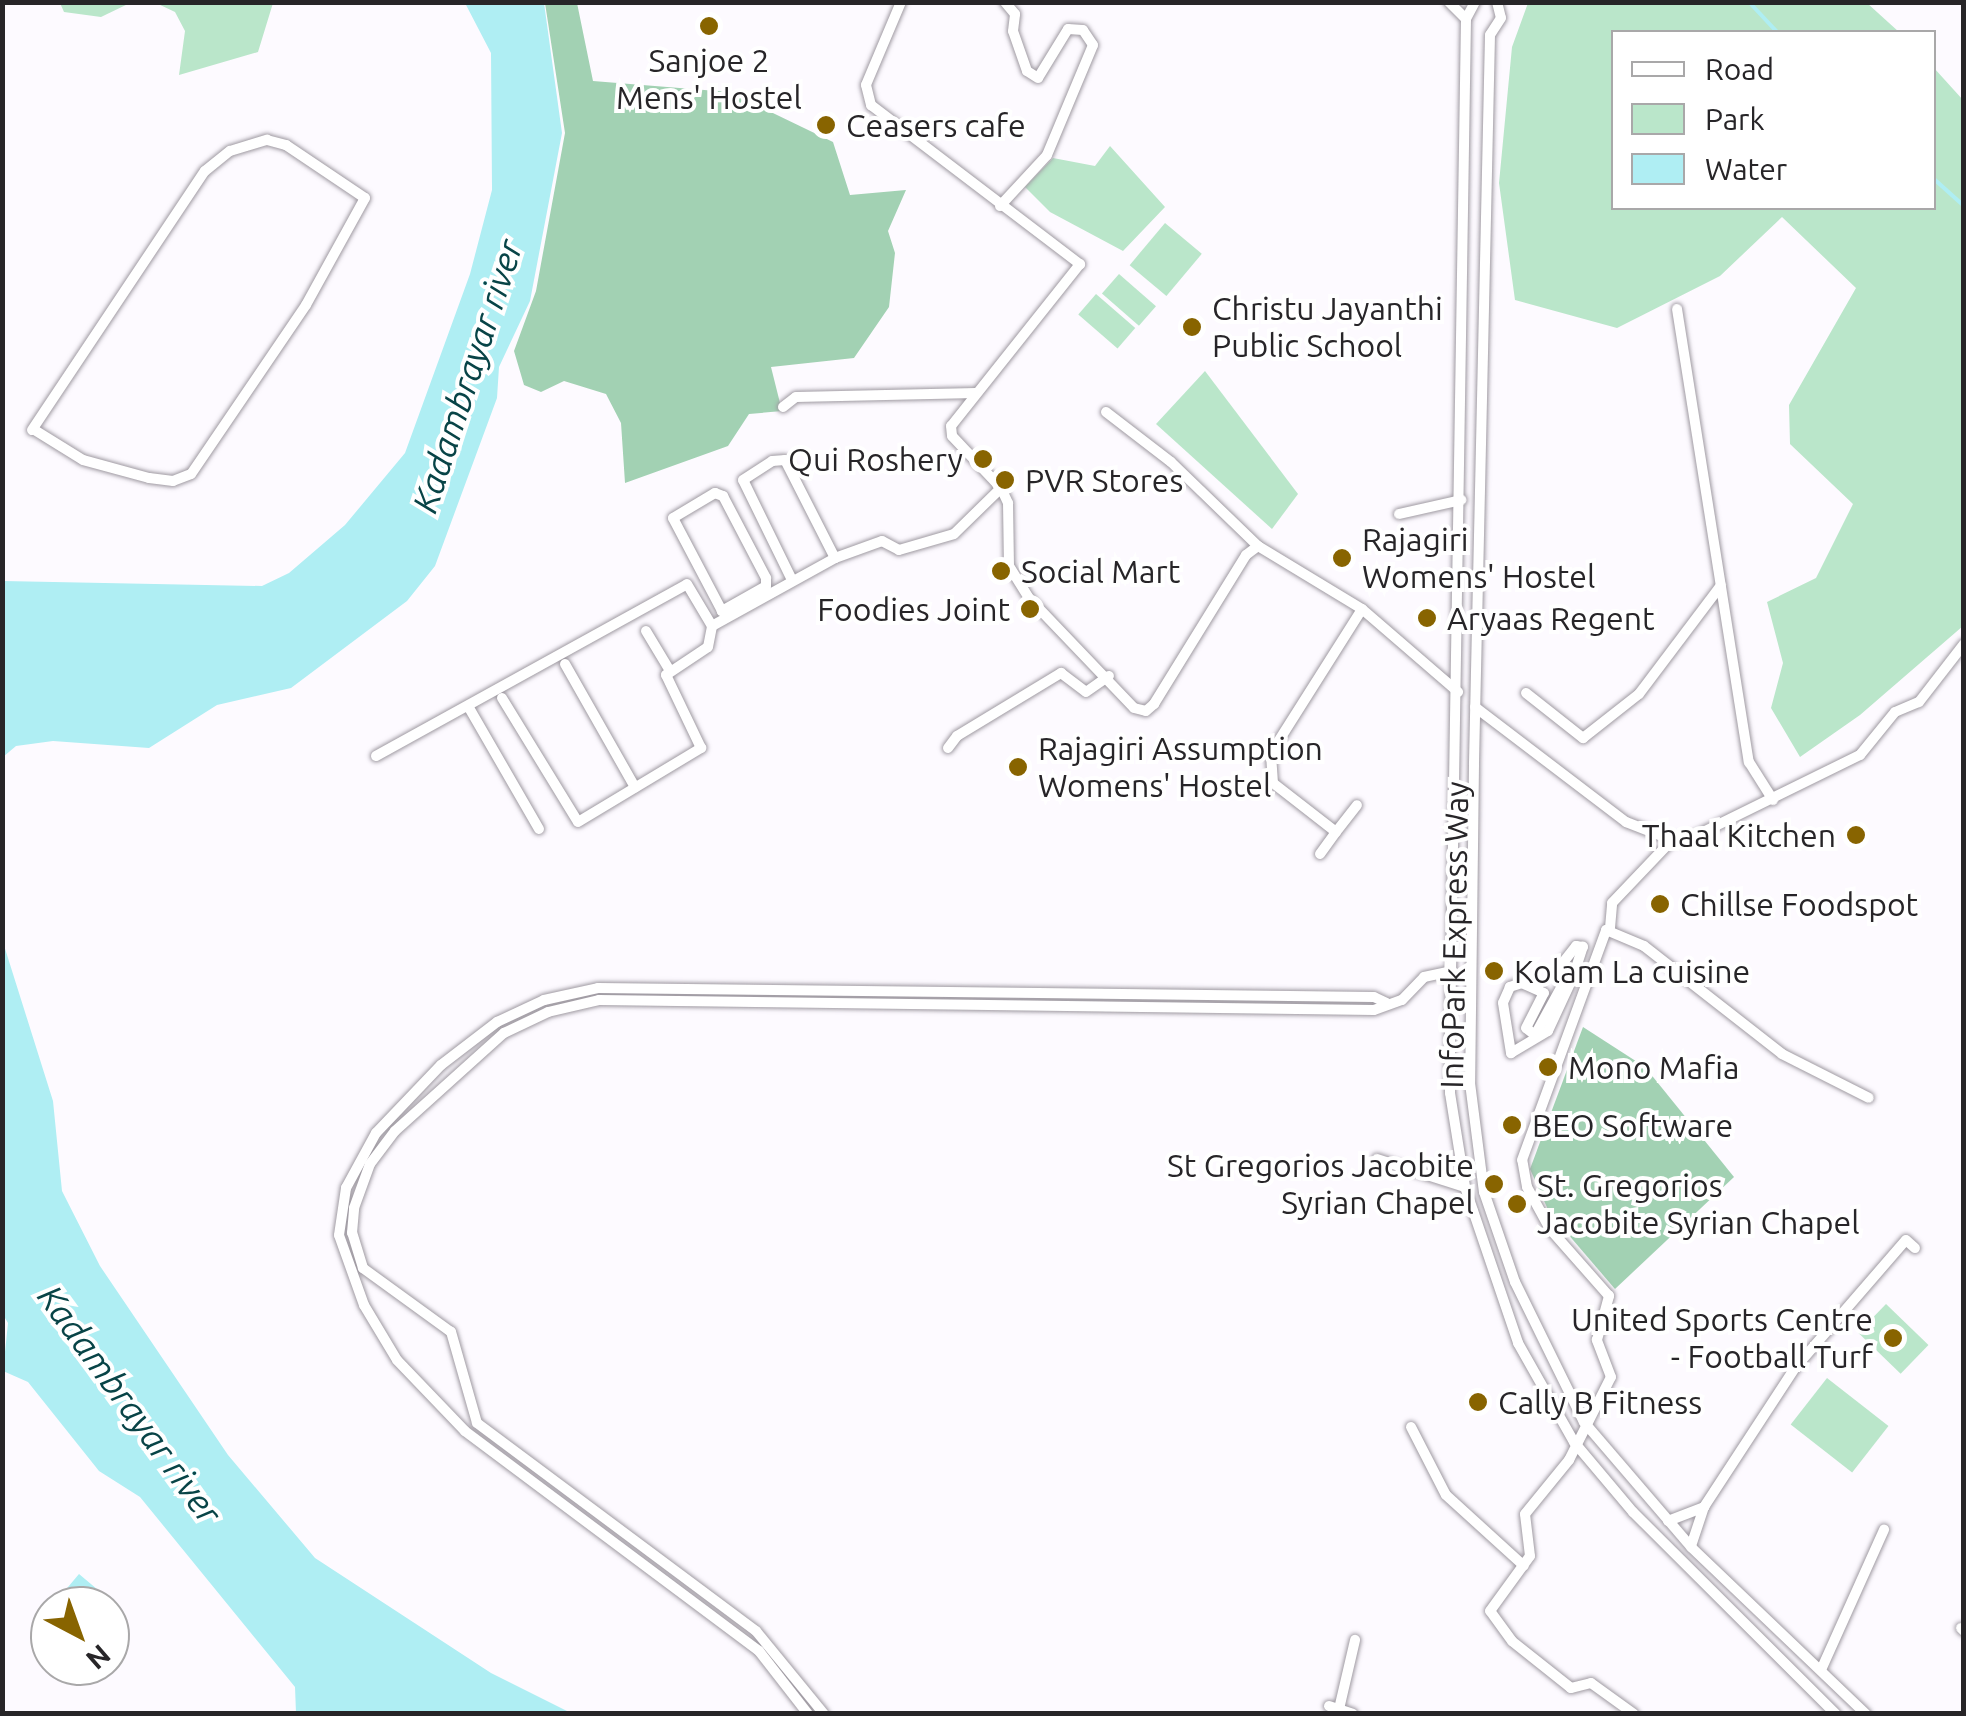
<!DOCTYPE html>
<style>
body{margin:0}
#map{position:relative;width:1966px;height:1716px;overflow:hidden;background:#fdfaff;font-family:Ubuntu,sans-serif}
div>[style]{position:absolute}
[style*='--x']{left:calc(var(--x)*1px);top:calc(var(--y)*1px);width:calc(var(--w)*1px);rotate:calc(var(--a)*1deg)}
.green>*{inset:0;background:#bae6ca;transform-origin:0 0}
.forest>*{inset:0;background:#a2d1b3}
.water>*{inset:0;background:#afeef3}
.stream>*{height:4px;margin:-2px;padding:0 2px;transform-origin:2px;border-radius:2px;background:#afeef3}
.roads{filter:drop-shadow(0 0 2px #9f9aa2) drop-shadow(0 0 2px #9f9aa2)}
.minor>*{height:10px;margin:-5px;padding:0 5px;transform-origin:5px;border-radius:5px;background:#fff}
.dots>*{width:28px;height:28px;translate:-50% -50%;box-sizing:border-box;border:5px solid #fff;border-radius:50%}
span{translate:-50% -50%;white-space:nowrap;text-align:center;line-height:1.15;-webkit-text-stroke:8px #fff;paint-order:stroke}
.poi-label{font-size:32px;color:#272528}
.left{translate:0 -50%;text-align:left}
.right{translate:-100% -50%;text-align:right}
.street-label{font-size:32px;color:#272528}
.water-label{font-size:35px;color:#084447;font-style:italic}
.frame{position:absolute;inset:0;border:5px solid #272528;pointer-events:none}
.legend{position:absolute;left:1611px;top:30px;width:325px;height:180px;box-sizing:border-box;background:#fff;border:2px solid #a9a8a9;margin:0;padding:12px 18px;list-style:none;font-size:30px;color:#272528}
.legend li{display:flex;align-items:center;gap:20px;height:50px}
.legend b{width:50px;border:2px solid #a9a8a9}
.north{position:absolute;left:30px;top:1586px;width:100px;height:100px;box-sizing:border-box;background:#fff;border:2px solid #a9a8a9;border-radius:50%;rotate:139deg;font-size:28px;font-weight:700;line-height:40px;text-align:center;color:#272528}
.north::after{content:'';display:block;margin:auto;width:35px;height:45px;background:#886400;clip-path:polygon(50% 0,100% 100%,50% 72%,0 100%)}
</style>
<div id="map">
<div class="green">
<div style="clip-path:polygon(60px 3px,130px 3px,101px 17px,64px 12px)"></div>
<div style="clip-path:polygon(156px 3px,273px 2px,273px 3px,258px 52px,179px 75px,185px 31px,175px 12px)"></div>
<div style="clip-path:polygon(1528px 3px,1867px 3px,1899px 32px,1614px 32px,1614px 208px,1934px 208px,1934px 68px,1963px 100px,1963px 626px,1860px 715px,1800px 757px,1771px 708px,1783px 663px,1767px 602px,1816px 578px,1853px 504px,1790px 444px,1789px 405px,1856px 288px,1782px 217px,1720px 276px,1617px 328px,1515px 300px,1499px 183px,1512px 47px)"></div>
<div style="clip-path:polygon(1110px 146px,1165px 207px,1123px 251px,1050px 212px,1025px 187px,1053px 158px,1095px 166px)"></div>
<div style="left:1165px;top:223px;width:48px;height:55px;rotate:40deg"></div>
<div style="left:1119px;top:274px;width:49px;height:26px;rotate:41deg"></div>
<div style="left:1096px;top:294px;width:52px;height:27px;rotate:41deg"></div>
<div style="clip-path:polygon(1205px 371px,1298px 494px,1272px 529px,1156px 424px)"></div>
<div style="left:1886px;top:1304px;width:59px;height:40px;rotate:44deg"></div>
<div style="left:1827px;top:1378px;width:78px;height:59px;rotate:38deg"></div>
</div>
<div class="forest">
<div style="clip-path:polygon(545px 3px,577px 3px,593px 81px,729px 92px,833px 142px,850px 195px,906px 190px,888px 231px,895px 253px,889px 307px,854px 358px,771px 367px,782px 411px,749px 414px,728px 446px,625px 483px,621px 423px,606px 394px,564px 381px,541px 392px,524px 385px,514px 351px,536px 291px,565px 133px)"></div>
<div style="clip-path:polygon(1583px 1027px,1645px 1067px,1734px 1177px,1615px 1289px,1549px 1212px,1530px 1169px)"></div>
</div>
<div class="water">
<div style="clip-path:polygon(465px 3px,544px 3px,562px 133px,530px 301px,499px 367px,497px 398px,435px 566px,407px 601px,291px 688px,217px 705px,149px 748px,53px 741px,16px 746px,3px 757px,3px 581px,262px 586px,289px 573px,345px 525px,405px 453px,470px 274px,492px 190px,491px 53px)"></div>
<div style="clip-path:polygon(2px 939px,53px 1101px,62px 1191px,100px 1266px,228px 1455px,315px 1558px,491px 1673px,571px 1713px,296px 1713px,295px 1687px,140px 1497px,99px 1471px,28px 1382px,3px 1371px,8px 1323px,2px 1313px)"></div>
<div style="clip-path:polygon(79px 1574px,116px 1605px,110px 1614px,110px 1606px,52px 1606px)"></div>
</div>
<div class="stream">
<div style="--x:1749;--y:2;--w:41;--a:47"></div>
<div style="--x:1934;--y:179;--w:40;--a:42"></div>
</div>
<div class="roads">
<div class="minor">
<div style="--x:901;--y:2;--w:90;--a:112.9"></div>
<div style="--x:866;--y:85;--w:21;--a:76"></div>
<div style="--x:871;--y:105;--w:263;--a:37.3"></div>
<div style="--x:1080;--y:264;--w:207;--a:128.5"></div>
<div style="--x:951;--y:426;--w:10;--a:84"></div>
<div style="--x:952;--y:436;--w:71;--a:46.7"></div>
<div style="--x:1449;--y:2;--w:24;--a:45"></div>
<div style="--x:1475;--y:2;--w:19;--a:118"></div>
<div style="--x:1466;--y:19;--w:1014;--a:90.9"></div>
<div style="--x:1450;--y:1033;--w:60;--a:90"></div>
<div style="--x:1450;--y:1093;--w:95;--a:80.9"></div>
<div style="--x:1465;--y:1187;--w:165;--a:71.2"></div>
<div style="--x:1518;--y:1343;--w:114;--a:60.5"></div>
<div style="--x:1574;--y:1442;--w:92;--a:49.9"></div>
<div style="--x:1633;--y:1512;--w:286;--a:44.9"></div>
<div style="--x:1497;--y:2;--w:16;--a:76"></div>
<div style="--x:1501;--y:18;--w:20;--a:123"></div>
<div style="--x:1490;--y:35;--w:730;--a:91.26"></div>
<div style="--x:1474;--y:765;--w:318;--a:90.7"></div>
<div style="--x:1470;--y:1083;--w:110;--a:82.7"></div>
<div style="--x:1484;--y:1192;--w:95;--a:71"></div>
<div style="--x:1515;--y:1282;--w:156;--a:63.8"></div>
<div style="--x:1584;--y:1422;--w:165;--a:49.4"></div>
<div style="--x:1691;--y:1547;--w:242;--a:43.7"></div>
<div style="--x:1000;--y:206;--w:69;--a:-47.3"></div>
<div style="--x:1047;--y:155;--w:119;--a:-67.3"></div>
<div style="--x:1093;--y:45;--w:18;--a:-124"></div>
<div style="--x:1083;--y:30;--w:15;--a:-176"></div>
<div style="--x:1068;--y:29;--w:57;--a:121.5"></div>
<div style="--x:1038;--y:78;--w:13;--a:-148"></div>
<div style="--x:1027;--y:71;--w:42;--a:-109.3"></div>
<div style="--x:1013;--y:31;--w:17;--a:-83"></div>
<div style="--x:1015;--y:14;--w:16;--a:-130"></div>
<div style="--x:1677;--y:309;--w:459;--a:81"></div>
<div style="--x:1749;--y:762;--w:45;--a:57.7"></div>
<div style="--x:783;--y:407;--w:16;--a:-38"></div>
<div style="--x:796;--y:397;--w:180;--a:-1.3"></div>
<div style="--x:1106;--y:412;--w:82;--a:37.6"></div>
<div style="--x:1171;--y:462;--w:121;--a:44"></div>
<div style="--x:32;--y:430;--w:311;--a:-56.3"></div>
<div style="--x:205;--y:171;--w:32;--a:-39"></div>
<div style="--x:230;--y:151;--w:39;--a:-17"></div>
<div style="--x:267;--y:140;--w:20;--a:15"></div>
<div style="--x:286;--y:145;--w:95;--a:33.9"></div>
<div style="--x:365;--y:198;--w:122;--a:118.9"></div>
<div style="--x:306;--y:305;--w:204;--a:124.2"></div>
<div style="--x:191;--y:474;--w:19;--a:159"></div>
<div style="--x:173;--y:481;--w:24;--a:-173"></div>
<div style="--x:149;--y:478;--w:68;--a:-164.7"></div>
<div style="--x:83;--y:460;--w:55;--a:-148.3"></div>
<div style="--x:715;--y:493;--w:9;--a:21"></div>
<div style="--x:723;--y:496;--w:93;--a:62.3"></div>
<div style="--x:766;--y:578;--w:8;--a:90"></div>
<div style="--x:766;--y:586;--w:51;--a:150.4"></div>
<div style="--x:722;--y:611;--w:105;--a:-117.8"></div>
<div style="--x:673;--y:518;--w:49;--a:-30.8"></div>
<div style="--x:1399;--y:514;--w:64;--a:-12.7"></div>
<div style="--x:792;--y:580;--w:111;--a:-116.1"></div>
<div style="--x:743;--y:480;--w:35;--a:-33"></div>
<div style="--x:772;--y:461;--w:13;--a:-4"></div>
<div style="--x:785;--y:460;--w:110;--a:63"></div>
<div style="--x:646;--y:631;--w:47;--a:59"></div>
<div style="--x:565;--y:664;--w:142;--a:60.4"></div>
<div style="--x:1526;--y:693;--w:73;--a:38.3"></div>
<div style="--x:1583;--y:738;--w:71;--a:-38.2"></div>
<div style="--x:1639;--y:694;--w:136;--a:-53"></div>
<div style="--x:502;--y:698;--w:145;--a:58.5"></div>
<div style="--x:578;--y:822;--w:144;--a:-31"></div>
<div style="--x:701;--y:748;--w:81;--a:-115.6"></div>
<div style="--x:666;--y:675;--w:50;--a:-33.7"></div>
<div style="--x:708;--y:647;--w:21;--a:-79"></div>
<div style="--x:468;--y:706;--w:142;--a:60"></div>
<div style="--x:1475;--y:707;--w:190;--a:37.3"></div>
<div style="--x:1626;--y:822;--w:49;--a:21.4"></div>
<div style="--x:1672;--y:840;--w:17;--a:-3"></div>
<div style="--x:1689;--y:839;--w:191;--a:-26.2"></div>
<div style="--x:1860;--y:755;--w:55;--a:-50.9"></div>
<div style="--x:1895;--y:712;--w:26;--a:-23"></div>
<div style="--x:1919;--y:702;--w:73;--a:-52.2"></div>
<div style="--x:948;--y:748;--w:15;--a:-53"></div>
<div style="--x:957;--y:736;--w:122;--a:-31.2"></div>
<div style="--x:1061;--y:673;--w:31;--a:37"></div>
<div style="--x:1086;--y:692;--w:28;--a:-35"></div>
<div style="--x:376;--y:756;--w:355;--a:-28.9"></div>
<div style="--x:687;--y:584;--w:49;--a:59.2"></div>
<div style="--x:712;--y:626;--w:141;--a:-28.9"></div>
<div style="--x:835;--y:558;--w:50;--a:-19.9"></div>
<div style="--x:882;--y:541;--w:19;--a:28"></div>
<div style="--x:899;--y:550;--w:57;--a:-16.2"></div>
<div style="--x:954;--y:534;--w:66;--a:-44.4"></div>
<div style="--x:1001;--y:488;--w:17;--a:65"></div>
<div style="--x:1008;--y:503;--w:63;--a:89.1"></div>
<div style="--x:1009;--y:566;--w:36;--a:58"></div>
<div style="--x:1028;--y:597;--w:153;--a:46.3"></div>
<div style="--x:1134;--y:708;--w:12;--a:14"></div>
<div style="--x:1146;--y:711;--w:11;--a:-41"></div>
<div style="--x:1154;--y:704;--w:175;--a:-58.3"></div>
<div style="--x:1246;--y:555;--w:15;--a:-37"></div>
<div style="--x:1258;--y:546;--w:122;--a:31.2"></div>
<div style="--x:1362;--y:609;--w:127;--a:40.8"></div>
<div style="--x:1336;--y:832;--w:34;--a:-52"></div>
<div style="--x:1320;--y:854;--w:27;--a:-54"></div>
<div style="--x:1336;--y:832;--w:80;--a:-142.1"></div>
<div style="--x:1273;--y:783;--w:30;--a:-94"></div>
<div style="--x:1271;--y:753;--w:170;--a:-57.7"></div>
<div style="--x:1610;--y:928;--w:25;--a:-85"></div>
<div style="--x:1612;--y:903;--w:87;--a:-46.4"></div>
<div style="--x:1573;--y:977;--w:32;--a:-72"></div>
<div style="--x:1583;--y:947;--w:7;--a:-172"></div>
<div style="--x:1576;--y:946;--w:23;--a:128"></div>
<div style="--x:1562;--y:964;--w:20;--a:87"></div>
<div style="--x:1563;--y:984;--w:58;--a:118.8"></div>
<div style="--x:1535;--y:1035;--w:11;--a:-142"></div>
<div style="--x:1526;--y:1028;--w:39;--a:-63"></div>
<div style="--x:1544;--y:993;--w:24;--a:-156"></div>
<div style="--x:1522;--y:983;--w:13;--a:162"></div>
<div style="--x:1510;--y:987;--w:17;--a:114"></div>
<div style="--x:1503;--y:1003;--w:51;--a:80.9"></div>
<div style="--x:1511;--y:1053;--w:43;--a:-30.7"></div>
<div style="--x:1548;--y:1031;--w:60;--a:-65.2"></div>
<div style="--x:1573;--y:977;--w:14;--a:8"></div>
<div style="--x:1377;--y:1159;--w:92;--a:17.7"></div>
<div style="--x:1411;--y:1427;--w:76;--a:62.8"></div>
<div style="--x:1446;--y:1495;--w:105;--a:42.3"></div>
<div style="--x:1704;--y:1507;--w:166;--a:-56.8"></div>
<div style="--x:1795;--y:1368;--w:169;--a:-49.1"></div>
<div style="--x:1906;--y:1240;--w:12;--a:42"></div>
<div style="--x:1668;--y:1521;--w:39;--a:-21"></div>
<div style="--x:1704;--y:1507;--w:41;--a:108.4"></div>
<div style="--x:1961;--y:1628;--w:4;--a:45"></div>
<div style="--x:1821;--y:1670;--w:154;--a:-65.8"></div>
<div style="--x:1329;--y:1706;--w:25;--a:18"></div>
<div style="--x:1339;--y:1709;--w:71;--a:-76.9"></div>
<div style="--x:808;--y:1714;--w:80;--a:-127.9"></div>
<div style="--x:759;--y:1651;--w:367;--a:-143.2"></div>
<div style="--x:465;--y:1431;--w:98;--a:-133.8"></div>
<div style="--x:397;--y:1360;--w:64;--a:-121"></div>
<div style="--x:364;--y:1305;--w:74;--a:-109.7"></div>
<div style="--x:339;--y:1235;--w:48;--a:-81.5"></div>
<div style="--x:346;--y:1188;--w:63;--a:-61.4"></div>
<div style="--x:376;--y:1133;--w:94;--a:-46.3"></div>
<div style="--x:441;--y:1065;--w:71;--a:-37.5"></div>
<div style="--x:497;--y:1022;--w:52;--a:-25.1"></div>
<div style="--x:544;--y:1000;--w:55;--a:-12.5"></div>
<div style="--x:598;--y:988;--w:776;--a:0.66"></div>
<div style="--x:1374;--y:997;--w:14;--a:25"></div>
<div style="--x:824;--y:1714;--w:107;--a:-129.3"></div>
<div style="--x:756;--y:1631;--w:348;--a:-143.3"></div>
<div style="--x:477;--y:1423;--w:95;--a:-105.9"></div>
<div style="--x:451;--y:1332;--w:109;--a:-144"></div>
<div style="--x:363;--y:1268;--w:37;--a:-107"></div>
<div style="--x:352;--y:1233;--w:25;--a:-85"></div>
<div style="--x:354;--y:1208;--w:47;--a:-70"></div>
<div style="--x:370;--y:1164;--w:41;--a:-52.9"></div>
<div style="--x:395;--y:1131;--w:147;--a:-42"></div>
<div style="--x:504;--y:1033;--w:49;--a:-25.5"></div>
<div style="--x:548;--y:1012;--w:52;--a:-13.2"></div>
<div style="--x:599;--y:1000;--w:775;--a:0.74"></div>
<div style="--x:1374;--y:1010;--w:30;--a:-20"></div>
<div style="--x:1402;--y:1000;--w:32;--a:-46"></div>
<div style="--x:1424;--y:977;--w:29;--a:-12"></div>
<div style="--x:1634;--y:1714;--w:53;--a:-144.2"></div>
<div style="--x:1591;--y:1683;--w:21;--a:166"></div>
<div style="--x:1571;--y:1688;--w:75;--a:-141.5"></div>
<div style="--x:1512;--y:1641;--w:37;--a:-126"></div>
<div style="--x:1490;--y:1611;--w:68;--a:-54"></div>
<div style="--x:1530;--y:1556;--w:42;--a:-96.8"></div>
<div style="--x:1525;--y:1514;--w:70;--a:-50.8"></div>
<div style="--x:1569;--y:1460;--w:93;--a:-63.2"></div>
<div style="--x:1611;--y:1377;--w:40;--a:-111"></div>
<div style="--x:1597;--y:1340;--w:46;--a:-74.7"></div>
<div style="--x:1609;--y:1296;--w:89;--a:-131.4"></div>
<div style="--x:1550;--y:1229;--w:48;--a:-118.7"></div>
<div style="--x:1527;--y:1187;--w:27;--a:-100"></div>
<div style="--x:1522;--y:1160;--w:245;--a:-69.9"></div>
<div style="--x:1606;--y:930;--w:41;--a:22.8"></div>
<div style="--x:1644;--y:946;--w:175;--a:38"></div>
<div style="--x:1782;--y:1054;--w:97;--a:26.8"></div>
</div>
</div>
<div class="dots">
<div style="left:709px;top:26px;background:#886400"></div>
<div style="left:826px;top:125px;background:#886400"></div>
<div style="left:1192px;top:327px;background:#886400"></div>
<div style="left:983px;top:459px;background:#886400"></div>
<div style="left:1005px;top:480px;background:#886400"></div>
<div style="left:1342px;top:558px;background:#886400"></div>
<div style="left:1001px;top:571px;background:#886400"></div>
<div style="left:1030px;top:609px;background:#886400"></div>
<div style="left:1427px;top:618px;background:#886400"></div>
<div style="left:1018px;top:767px;background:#886400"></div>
<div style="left:1856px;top:835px;background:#886400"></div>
<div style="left:1660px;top:904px;background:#886400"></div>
<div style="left:1494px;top:971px;background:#886400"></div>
<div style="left:1548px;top:1067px;background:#886400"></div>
<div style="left:1512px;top:1125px;background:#886400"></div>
<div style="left:1494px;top:1184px;background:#886400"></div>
<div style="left:1517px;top:1204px;background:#886400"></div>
<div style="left:1893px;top:1338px;background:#886400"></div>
<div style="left:1478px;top:1402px;background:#886400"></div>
</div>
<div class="poi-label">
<span style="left:709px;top:79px">Sanjoe 2<br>Mens' Hostel</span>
<span class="left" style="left:846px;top:125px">Ceasers cafe</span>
<span class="left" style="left:1212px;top:327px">Christu Jayanthi<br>Public School</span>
<span class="right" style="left:963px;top:459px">Qui Roshery</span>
<span class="left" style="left:1025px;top:480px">PVR Stores</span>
<span class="left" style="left:1362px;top:558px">Rajagiri<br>Womens' Hostel</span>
<span class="left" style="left:1021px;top:571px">Social Mart</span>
<span class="right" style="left:1010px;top:609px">Foodies Joint</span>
<span class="left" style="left:1447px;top:618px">Aryaas Regent</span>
<span class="left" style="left:1038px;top:767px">Rajagiri Assumption<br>Womens' Hostel</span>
<span class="right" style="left:1836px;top:835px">Thaal Kitchen</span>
<span class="left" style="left:1680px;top:904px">Chillse Foodspot</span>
<span class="left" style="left:1514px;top:971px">Kolam La cuisine</span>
<span class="left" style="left:1568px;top:1067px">Mono Mafia</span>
<span class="left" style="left:1532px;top:1125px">BEO Software</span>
<span class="right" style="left:1474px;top:1184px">St Gregorios Jacobite<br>Syrian Chapel</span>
<span class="left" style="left:1537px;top:1204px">St. Gregorios<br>Jacobite Syrian Chapel</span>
<span class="right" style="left:1873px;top:1338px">United Sports Centre<br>- Football Turf</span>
<span class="left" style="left:1498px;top:1402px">Cally B Fitness</span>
</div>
<div class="street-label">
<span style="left:1454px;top:935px;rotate:-89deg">InfoPark Express Way</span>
</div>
<div class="water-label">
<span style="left:467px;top:376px;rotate:-72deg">Kadambrayar river</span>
<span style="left:130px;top:1404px;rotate:54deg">Kadambrayar river</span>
</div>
<div class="frame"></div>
<ul class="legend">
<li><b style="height:12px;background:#fff"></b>Road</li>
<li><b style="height:28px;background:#bae6ca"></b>Park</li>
<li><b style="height:28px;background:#afeef3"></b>Water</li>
</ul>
<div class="north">N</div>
</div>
